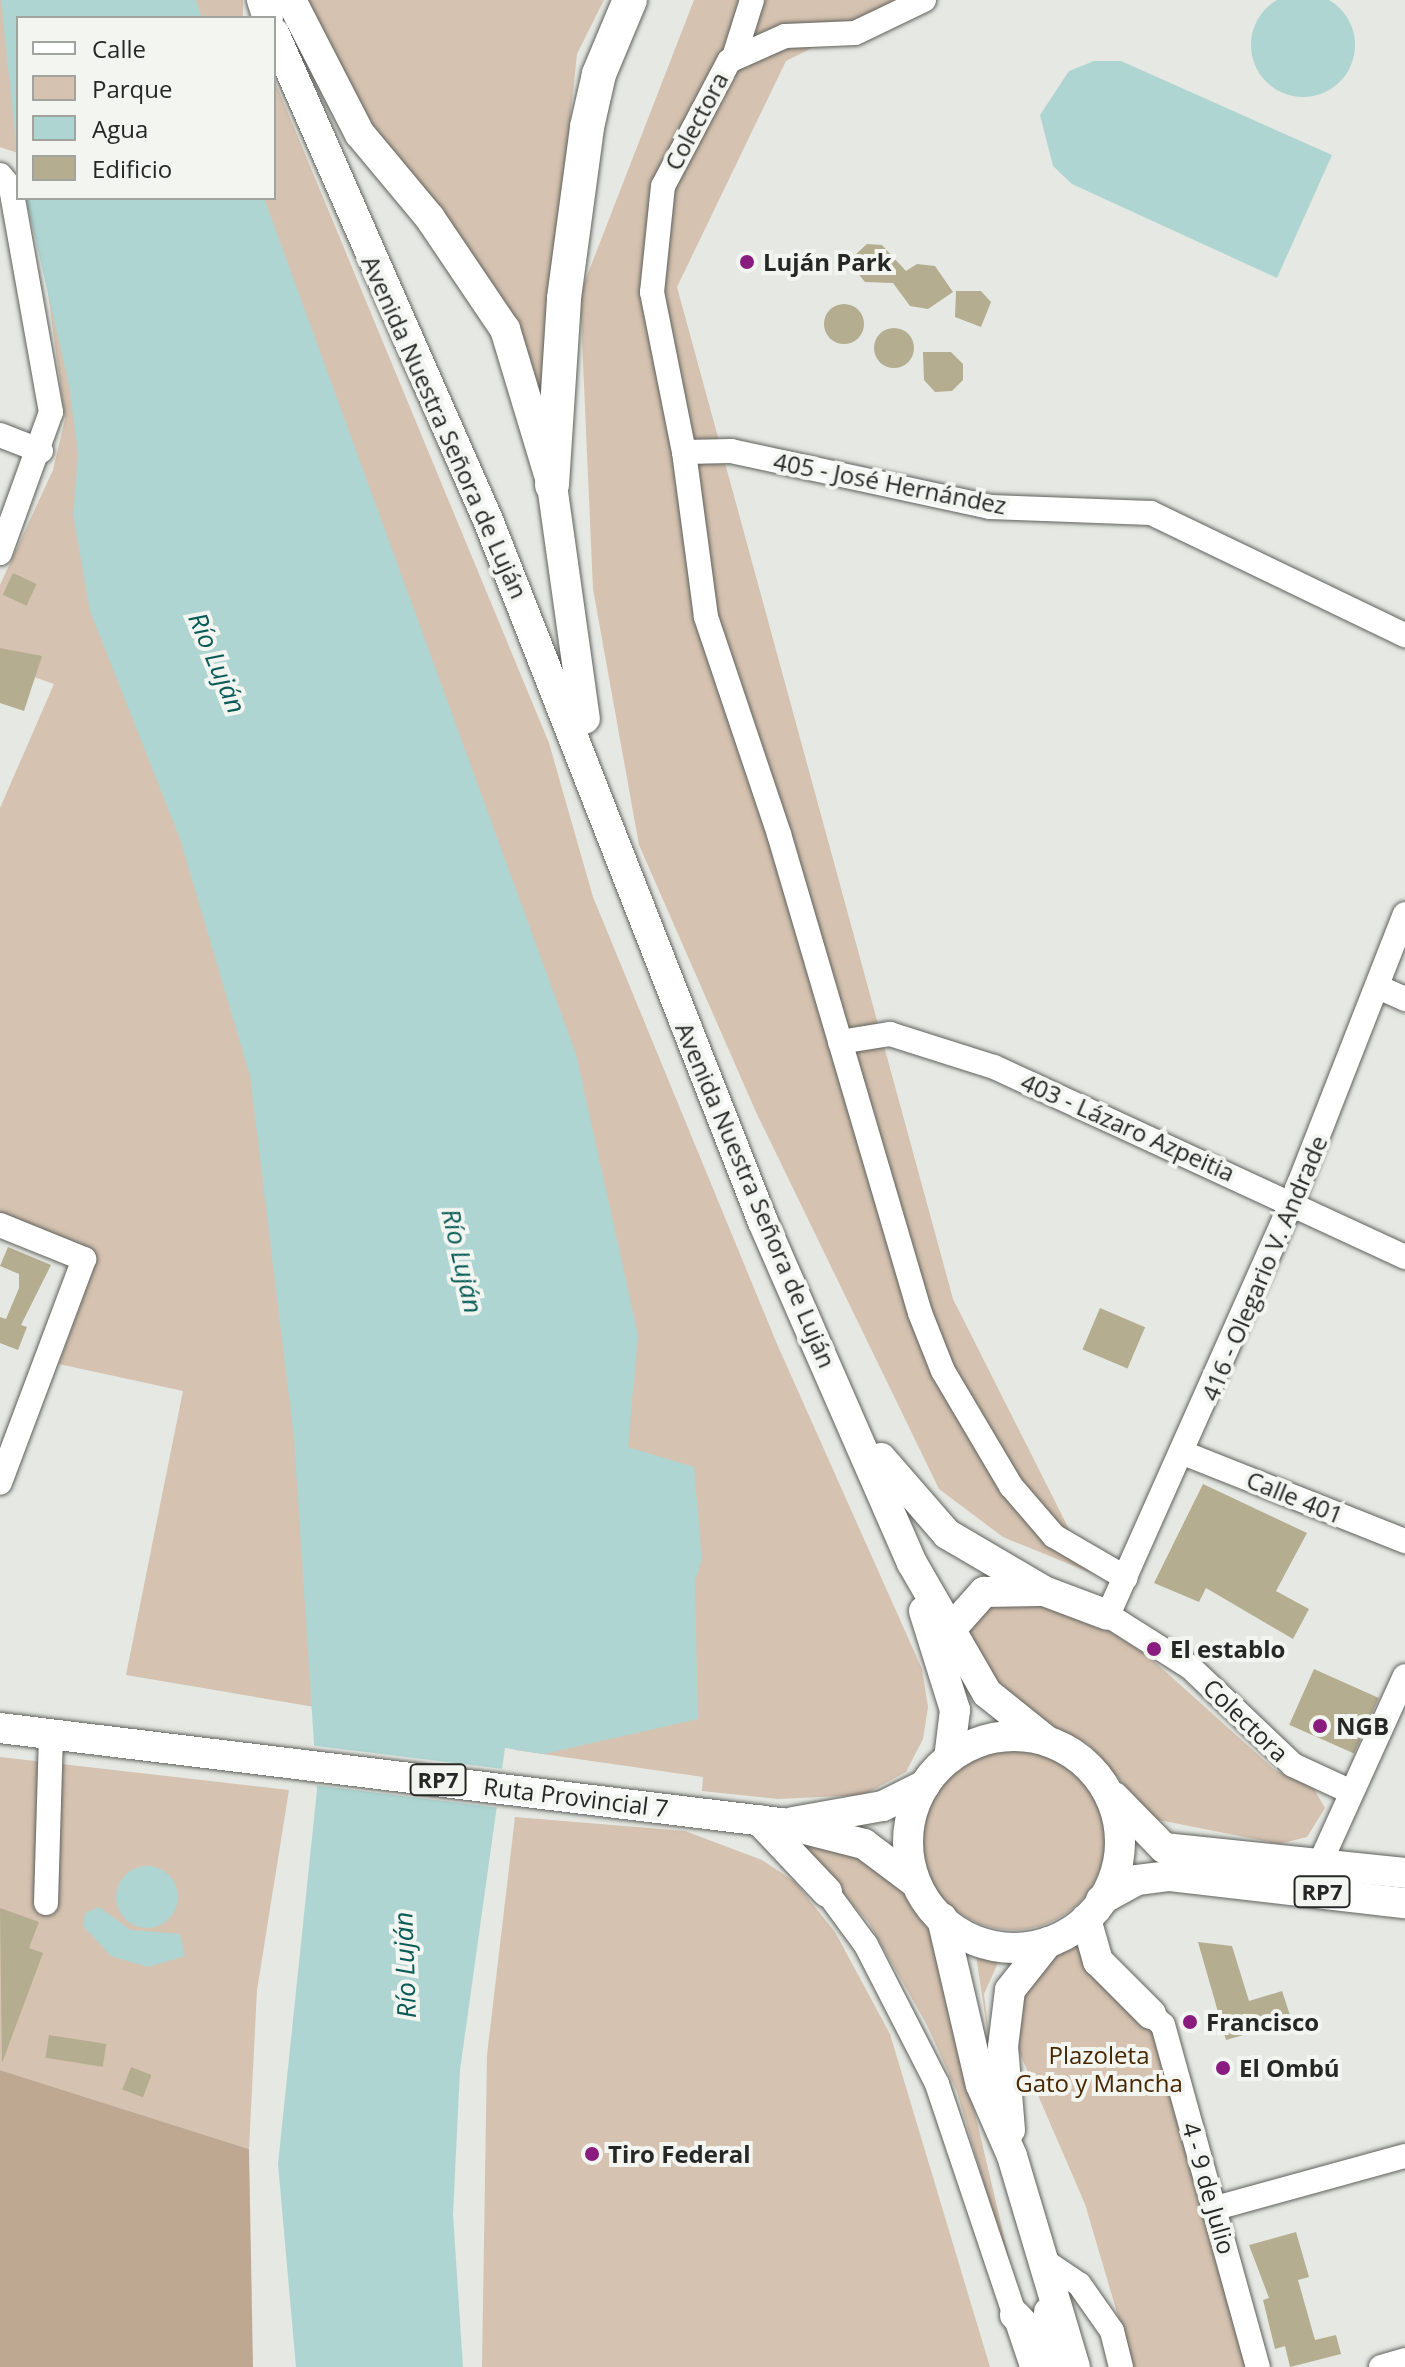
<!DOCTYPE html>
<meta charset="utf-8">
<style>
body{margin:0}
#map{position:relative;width:1405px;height:2367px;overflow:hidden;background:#e6e8e3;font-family:"Open Sans",sans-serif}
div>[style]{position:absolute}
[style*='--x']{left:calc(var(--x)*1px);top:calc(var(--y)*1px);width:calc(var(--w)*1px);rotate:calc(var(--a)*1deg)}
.green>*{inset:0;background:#d5c2b0;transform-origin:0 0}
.round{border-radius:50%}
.forest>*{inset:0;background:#bfa892}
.water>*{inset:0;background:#aed5d1}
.pier>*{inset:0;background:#e6e8e3;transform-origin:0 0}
.building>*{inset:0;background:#b4ad90;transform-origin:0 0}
.roads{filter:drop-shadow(0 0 2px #5f615c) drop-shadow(0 0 2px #5f615c)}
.minor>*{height:24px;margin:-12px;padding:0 12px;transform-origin:12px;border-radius:12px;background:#fff}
.major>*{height:30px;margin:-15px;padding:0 15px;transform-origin:15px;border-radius:15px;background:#fff}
.major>.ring{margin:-15px;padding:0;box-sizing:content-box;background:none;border:30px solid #fff;border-radius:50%}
.highway>*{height:34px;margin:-17px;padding:0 17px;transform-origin:17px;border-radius:17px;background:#fff}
.dots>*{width:22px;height:22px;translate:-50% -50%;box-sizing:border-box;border:4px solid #f3f5f0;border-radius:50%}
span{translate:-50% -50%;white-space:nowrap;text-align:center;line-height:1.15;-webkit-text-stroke:8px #f3f5f0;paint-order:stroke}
.shield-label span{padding:2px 6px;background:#f3f5f0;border:2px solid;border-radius:6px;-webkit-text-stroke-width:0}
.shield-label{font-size:22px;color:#272826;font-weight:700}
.street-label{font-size:24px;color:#272826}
.poi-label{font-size:24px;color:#272826;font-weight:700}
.left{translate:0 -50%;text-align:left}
.park-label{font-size:24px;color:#472600}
.water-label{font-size:26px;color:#085b56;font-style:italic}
.legend{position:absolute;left:16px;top:16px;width:260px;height:184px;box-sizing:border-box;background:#f3f5f0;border:2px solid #a1a39f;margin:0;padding:10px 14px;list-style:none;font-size:24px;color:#272826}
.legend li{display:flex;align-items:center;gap:16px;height:40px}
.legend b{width:40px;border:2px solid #a1a39f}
</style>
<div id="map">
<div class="green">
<div style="clip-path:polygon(0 0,36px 0,18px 18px,18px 153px,0 147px)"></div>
<div style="left:149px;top:0;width:94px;height:18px"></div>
<div style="clip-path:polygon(299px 0,604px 0,577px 54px,540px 408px,341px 83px)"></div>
<div style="clip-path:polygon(694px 0,907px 0,786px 61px,677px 287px,953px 1299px,1091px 1573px,1003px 1537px,939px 1489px,756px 1112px,639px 845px,593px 589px,580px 294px)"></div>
<div style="clip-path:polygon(274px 79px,549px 743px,593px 897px,777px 1344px,922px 1669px,928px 1707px,923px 1739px,906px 1772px,864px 1795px,778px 1799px,702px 1791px,703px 1777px,515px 1750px,546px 1642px,183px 198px,274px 198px)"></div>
<div style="clip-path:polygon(35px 198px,245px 941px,368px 1716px,126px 1675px,183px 1391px,59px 1364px,97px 1259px,0 1217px,0 808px,54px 684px,0 665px,0 585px,53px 470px,65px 419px)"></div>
<div style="clip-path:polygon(1013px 1594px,1106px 1629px,1147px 1655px,1275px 1770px,1314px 1789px,1325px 1808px,1307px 1837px,1279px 1844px,1154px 1819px,1088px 1744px,1012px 1705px,967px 1645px,967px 1616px)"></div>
<div class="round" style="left:920px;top:1744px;width:186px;height:186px"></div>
<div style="clip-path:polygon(0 1757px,289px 1790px,257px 1990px,249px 2149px,0 2070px)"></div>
<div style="clip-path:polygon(515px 1817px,685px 1831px,762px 1860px,795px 1882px,835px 1932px,890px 2034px,990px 2367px,482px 2367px,487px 2055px)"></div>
<div style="clip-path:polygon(795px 1838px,848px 1846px,892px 1871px,934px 1939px,1022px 2313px,957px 2092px,927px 2025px,869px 1923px)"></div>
<div style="clip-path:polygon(1081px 1933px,1159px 2036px,1247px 2367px,1133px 2367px,1085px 2204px,1018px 2049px,1015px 2001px,1052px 1949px)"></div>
<div style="clip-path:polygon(975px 1949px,1001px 1956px,984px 1994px,993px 2067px)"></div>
</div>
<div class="forest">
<div style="clip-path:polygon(0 2070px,249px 2149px,253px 2367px,0 2367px)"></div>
</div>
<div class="water">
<div class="round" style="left:1251px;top:-7px;width:104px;height:104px"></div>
<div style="clip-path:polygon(1px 0,196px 0,202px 18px,18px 18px,18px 162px)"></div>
<div style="clip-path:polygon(1094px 61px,1121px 61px,1332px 155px,1277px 278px,1072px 184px,1053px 166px,1040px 115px,1069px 71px)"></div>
<div style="clip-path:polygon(26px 198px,264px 198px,576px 1054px,638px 1335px,628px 1447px,694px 1467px,702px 1559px,695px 1581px,698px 1719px,544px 1754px,505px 1748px,460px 2070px,453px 2214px,463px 2367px,296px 2367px,278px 2164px,317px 1790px,294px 1438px,250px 1076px,180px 839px,90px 611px,73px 514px,78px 455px,69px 385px)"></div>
<div class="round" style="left:116px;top:1866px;width:62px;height:62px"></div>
<div style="clip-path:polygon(99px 1907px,131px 1930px,180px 1934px,185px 1956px,148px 1967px,111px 1956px,83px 1926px,85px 1913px)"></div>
</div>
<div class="pier">
<div style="left:308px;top:1745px;width:199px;height:39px;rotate:7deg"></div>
</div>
<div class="building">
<div style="clip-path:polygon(867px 244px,882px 245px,906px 271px,917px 264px,935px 266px,953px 292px,928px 309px,910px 306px,893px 283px,865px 282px,855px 270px,855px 255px)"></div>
<div style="clip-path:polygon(956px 291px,981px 291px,991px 302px,981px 327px,955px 317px)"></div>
<div class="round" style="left:824px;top:304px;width:40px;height:40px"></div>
<div class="round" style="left:874px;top:328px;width:40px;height:40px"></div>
<div style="clip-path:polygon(923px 352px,951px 352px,963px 364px,963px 380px,952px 391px,935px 392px,924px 380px)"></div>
<div style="left:13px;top:573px;width:26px;height:24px;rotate:25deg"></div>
<div style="clip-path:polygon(0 648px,42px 656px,24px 711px,0 703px)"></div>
<div style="clip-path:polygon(8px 1247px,51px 1265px,21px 1325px,27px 1327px,18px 1350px,0 1343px,0 1317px,6px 1319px,19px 1288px,19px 1274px,0 1266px)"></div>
<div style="left:1100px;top:1308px;width:49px;height:45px;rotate:23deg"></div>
<div style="clip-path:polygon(1203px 1484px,1307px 1533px,1276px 1591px,1309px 1609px,1293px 1639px,1206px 1588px,1199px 1602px,1154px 1583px)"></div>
<div style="left:1314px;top:1669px;width:71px;height:61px;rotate:24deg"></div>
<div style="clip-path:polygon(0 1908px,39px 1922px,29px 1948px,43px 1953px,2px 2063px)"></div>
<div style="clip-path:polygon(1198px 1942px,1232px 1946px,1249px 2001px,1282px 1991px,1292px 2021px,1226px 2040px)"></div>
<div style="left:49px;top:2035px;width:58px;height:23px;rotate:9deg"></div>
<div style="left:131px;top:2067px;width:22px;height:24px;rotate:21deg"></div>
<div style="clip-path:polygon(1296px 2232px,1309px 2277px,1298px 2280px,1315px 2340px,1336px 2335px,1341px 2354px,1290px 2367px,1285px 2346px,1275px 2349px,1263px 2300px,1269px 2298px,1249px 2245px)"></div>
</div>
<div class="roads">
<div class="minor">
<div style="--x:924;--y:0;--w:76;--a:154.4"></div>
<div style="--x:855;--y:33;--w:70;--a:177.5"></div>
<div style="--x:785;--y:36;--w:61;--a:155.9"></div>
<div style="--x:729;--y:61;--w:141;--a:117.8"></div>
<div style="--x:663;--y:186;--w:107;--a:95.9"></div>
<div style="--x:652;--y:292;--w:163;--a:78.7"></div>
<div style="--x:684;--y:452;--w:166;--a:82.4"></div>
<div style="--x:706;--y:617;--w:229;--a:71.4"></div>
<div style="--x:779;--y:834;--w:499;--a:73.6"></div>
<div style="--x:920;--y:1313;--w:62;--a:68.4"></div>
<div style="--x:943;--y:1371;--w:134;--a:59.4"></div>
<div style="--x:1011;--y:1486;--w:66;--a:49.3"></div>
<div style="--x:1054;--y:1536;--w:83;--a:30.3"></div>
<div style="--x:734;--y:57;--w:60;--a:-72.5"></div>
<div style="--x:0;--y:175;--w:17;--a:50"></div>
<div style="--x:11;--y:188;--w:228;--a:79.9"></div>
<div style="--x:51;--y:412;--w:150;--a:109.9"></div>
<div style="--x:0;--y:435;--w:44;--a:21.3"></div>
<div style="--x:684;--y:452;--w:47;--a:-1.2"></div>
<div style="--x:731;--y:451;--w:265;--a:12.2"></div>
<div style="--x:990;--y:507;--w:161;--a:2.1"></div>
<div style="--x:1151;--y:513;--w:282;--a:25.7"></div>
<div style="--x:1378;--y:987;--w:30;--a:24"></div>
<div style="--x:840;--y:1042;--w:51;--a:-9.1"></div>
<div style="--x:890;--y:1034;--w:109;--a:17.6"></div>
<div style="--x:994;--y:1067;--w:453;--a:24.8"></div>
<div style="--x:0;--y:1225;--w:91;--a:22"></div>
<div style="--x:84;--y:1259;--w:239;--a:110.6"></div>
<div style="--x:1186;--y:1454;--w:236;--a:21.7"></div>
<div style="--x:1349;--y:1791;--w:62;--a:-155.1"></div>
<div style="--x:1293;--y:1765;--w:142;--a:-136.4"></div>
<div style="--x:1190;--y:1667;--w:97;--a:-147.6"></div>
<div style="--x:1108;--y:1615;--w:452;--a:-66"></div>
<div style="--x:1292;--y:1202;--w:309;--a:-68.6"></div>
<div style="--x:1320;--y:1863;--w:205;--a:-65.6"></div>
<div style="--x:827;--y:1892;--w:66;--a:53.7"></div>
<div style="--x:866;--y:1945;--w:156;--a:62.9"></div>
<div style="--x:937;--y:2084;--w:299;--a:71.4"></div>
<div style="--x:46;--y:1903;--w:169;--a:-88.3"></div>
<div style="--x:1151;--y:2014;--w:16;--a:43"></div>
<div style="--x:1163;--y:2025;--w:355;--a:74.5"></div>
<div style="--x:1216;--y:2208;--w:196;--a:-15.4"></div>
<div style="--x:1046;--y:2262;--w:40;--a:34"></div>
<div style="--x:1079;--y:2284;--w:57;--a:54.9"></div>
<div style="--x:1112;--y:2331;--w:37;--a:76"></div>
<div style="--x:1381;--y:2367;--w:25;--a:-16"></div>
</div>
<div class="major">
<div style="--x:262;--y:0;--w:19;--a:72"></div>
<div style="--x:291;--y:0;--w:151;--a:62.8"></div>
<div style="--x:360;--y:134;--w:109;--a:50.2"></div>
<div style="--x:430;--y:218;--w:134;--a:56"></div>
<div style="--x:505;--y:329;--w:163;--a:73.2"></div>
<div style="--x:552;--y:485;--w:236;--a:82"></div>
<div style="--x:274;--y:33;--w:532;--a:66.28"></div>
<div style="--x:488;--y:520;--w:754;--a:68.61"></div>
<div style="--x:763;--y:1222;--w:372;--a:66.4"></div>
<div style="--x:912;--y:1563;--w:150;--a:60"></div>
<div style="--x:987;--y:1693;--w:77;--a:38.7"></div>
<div style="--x:881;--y:1458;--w:101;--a:49"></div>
<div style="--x:947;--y:1534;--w:113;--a:30.4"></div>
<div style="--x:1044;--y:1591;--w:68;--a:20.6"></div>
<div style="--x:924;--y:1611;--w:104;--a:72.6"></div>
<div style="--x:955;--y:1710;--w:49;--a:97"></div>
<div style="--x:951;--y:1629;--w:50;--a:-48.3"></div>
<div style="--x:984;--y:1592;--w:55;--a:-1"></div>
<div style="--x:0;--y:1728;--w:787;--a:6.94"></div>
<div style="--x:781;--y:1823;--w:86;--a:14.2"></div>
<div style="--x:864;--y:1844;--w:65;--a:36.9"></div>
<div class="ring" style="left:908px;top:1736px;width:182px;height:182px"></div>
<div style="--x:1114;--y:1797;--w:71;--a:45.6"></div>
<div style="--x:1164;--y:1848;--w:242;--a:5.9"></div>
<div style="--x:759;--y:1820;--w:99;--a:46.6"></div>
<div style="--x:793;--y:1822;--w:91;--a:-10.1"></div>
<div style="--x:883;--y:1806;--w:47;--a:-26.6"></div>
<div style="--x:1101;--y:1900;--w:41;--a:-29.1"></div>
<div style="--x:1137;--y:1880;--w:33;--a:-7"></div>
<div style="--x:1170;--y:1876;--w:237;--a:6.6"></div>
<div style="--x:942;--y:1918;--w:171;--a:76.9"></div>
<div style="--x:981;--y:2085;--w:77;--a:66.4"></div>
<div style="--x:1012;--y:2156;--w:220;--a:73.4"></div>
<div style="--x:1086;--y:1919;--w:44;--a:74.1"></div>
<div style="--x:1098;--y:1961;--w:75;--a:45"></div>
<div style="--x:1010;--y:2130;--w:83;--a:-94.8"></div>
<div style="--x:1003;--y:2047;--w:57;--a:-83"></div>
<div style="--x:1010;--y:1990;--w:61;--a:-51.6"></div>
<div style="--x:1015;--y:2315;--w:58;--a:46.4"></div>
<div style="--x:1047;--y:2367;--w:55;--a:-87.9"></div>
</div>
<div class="highway">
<div style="--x:552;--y:485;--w:187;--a:-86.3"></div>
<div style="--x:564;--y:298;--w:173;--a:-82.3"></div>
<div style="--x:587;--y:127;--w:54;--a:-77.2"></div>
<div style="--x:599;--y:74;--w:80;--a:-67.3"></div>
</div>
</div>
<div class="dots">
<div style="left:747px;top:262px;background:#8a1c7f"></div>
<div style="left:1154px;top:1649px;background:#8a1c7f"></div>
<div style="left:1320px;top:1726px;background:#8a1c7f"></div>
<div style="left:1190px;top:2022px;background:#8a1c7f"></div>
<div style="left:1223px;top:2068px;background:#8a1c7f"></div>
<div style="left:592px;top:2154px;background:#8a1c7f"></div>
</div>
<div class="shield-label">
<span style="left:438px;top:1780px">RP7</span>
<span style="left:1322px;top:1892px">RP7</span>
</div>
<div class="street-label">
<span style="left:696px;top:121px;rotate:-62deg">Colectora</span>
<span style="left:445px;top:427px;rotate:66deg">Avenida Nuestra Señora de Luján</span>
<span style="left:890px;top:483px;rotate:11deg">405 - José Hernández</span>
<span style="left:1128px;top:1127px;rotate:24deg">403 - Lázaro Azpeitia</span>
<span style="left:756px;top:1195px;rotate:67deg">Avenida Nuestra Señora de Luján</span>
<span style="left:1264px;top:1268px;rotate:-67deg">416 - Olegario V. Andrade</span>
<span style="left:1295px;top:1497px;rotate:22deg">Calle 401</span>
<span style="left:1246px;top:1720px;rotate:44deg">Colectora</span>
<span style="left:576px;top:1797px;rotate:7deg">Ruta Provincial 7</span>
<span style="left:1209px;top:2188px;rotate:74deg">4 - 9 de Julio</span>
</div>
<div class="poi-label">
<span class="left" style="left:763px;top:262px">Luján Park</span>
<span class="left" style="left:1170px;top:1649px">El establo</span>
<span class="left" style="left:1336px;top:1726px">NGB</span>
<span class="left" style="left:1206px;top:2022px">Francisco</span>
<span class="left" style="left:1239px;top:2068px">El Ombú</span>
<span class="left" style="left:608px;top:2154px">Tiro Federal</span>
</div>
<div class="park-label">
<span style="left:1099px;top:2069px">Plazoleta<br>Gato y Mancha</span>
</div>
<div class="water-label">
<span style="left:217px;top:663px;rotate:67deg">Río Luján</span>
<span style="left:462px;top:1261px;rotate:77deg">Río Luján</span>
<span style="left:405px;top:1965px;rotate:-92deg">Río Luján</span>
</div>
<ul class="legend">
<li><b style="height:10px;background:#fff"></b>Calle</li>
<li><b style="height:22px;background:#d5c2b0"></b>Parque</li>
<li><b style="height:22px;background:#aed5d1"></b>Agua</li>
<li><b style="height:22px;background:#b4ad90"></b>Edificio</li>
</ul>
</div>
